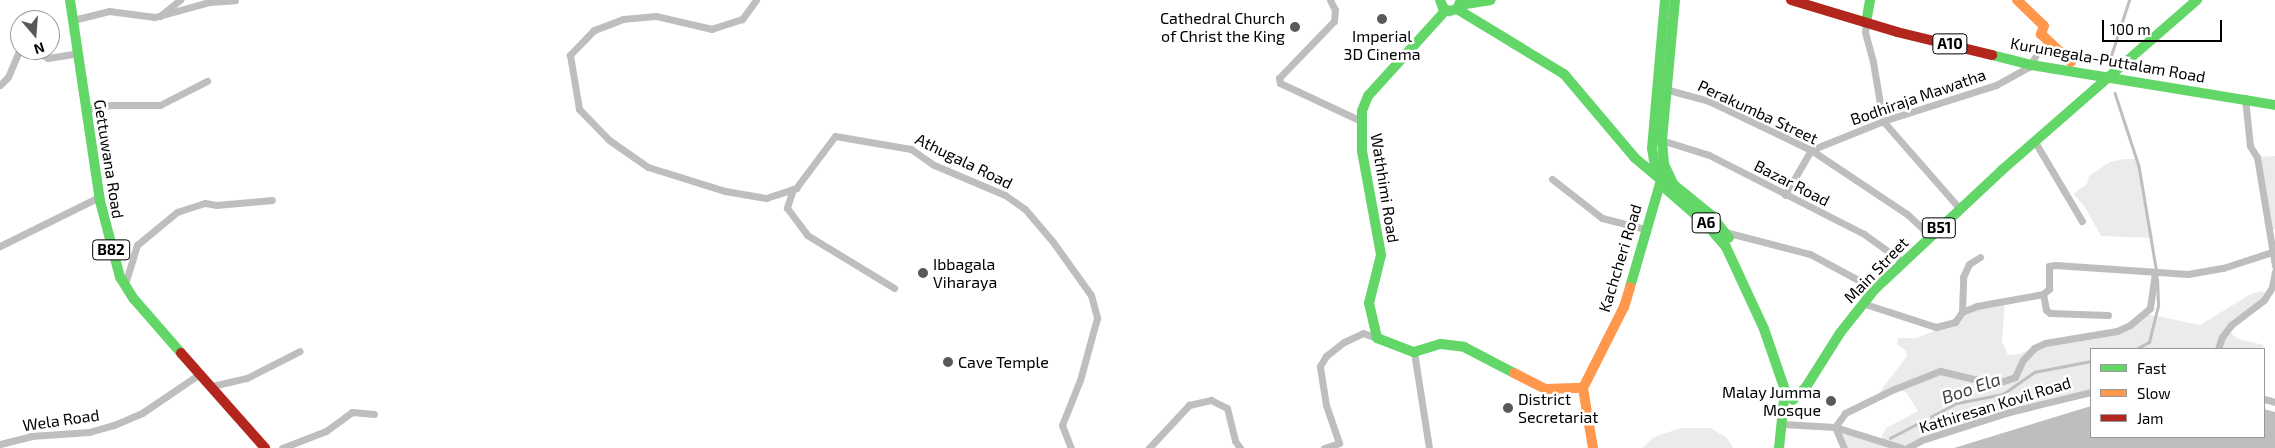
<!DOCTYPE html>
<style>
body{margin:0}
#map{position:relative;width:2275px;height:448px;overflow:hidden;background:#fff;font-family:"Exo 2",sans-serif}
div>[style]{position:absolute}
[style*='--x']{left:calc(var(--x)*1px);top:calc(var(--y)*1px);width:calc(var(--w)*1px);rotate:calc(var(--a)*1deg)}
.green>*{inset:0;background:#ebebeb}
.water>*{inset:0;background:#bebebe}
.stream>*{height:2.5px;margin:-1.25px;padding:0 1.25px;transform-origin:1.25px;border-radius:1.25px;background:#bebebe}
.street>*{height:7px;margin:-3.5px;padding:0 3.5px;transform-origin:3.5px;border-radius:3.5px;background:#bebebe}
.fast>*{height:10px;margin:-5px;padding:0 5px;transform-origin:5px;border-radius:5px;background:#63d668}
.slow>*{height:10px;margin:-5px;padding:0 5px;transform-origin:5px;border-radius:5px;background:#ff974d}
.jam>*{height:10px;margin:-5px;padding:0 5px;transform-origin:5px;border-radius:5px;background:#b3261e}
.dots>*{width:14px;height:14px;translate:-50% -50%;box-sizing:border-box;border:2px solid #fff;border-radius:50%}
span{translate:-50% -50%;white-space:nowrap;text-align:center;line-height:1.15;-webkit-text-stroke:5px #fff;paint-order:stroke}
.shield-label span{padding:1px 4px;background:#fff;border:1px solid;border-radius:4px;-webkit-text-stroke-width:0}
.shield-label{font-size:15px;color:#000;font-weight:700}
.poi-label{font-size:16px;color:#000}
.right{translate:-100% -50%;text-align:right}
.left{translate:0 -50%;text-align:left}
.street-label{font-size:16px;color:#000}
.water-label{font-size:18px;color:#434343;font-style:italic}
.legend{position:absolute;left:2090px;top:348px;width:175px;height:90px;box-sizing:border-box;background:#fff;border:1px solid #999;margin:0;padding:6px 9px;list-style:none;font-size:15px;color:#000}
.legend li{display:flex;align-items:center;gap:10px;height:25px}
.legend b{width:25px;border:1px solid #999}
.north{position:absolute;left:10px;top:10px;width:50px;height:50px;box-sizing:border-box;background:#fff;border:1px solid #999;border-radius:50%;rotate:162deg;font-size:14px;font-weight:700;line-height:20px;text-align:center;color:#000}
.north::after{content:'';display:block;margin:auto;width:18px;height:22px;background:#595959;clip-path:polygon(50% 0,100% 100%,50% 72%,0 100%)}
.scale{position:absolute;left:2102px;top:20px;width:120px;height:22px;box-sizing:border-box;border:2px solid #000;border-top:0;padding-left:6px;font-size:15px;line-height:18px;white-space:nowrap;color:#000;-webkit-text-stroke:4px #fff;paint-order:stroke}
</style>
<div id="map">
<div class="green">
<div style="clip-path:polygon(2275px 156px,2275px 229px,2269px 231px,2257px 157px)"></div>
<div style="clip-path:polygon(2124px 159px,2138px 159px,2153px 238px,2101px 236px,2085px 207px,2073px 194px,2087px 184px,2089px 176px,2110px 162px)"></div>
<div style="clip-path:polygon(2262px 291px,2266px 293px,2264px 300px,2227px 330px,2238px 339px,2264px 345px,2262px 349px,2091px 349px,2091px 392px,2009px 412px,1907px 448px,1844px 448px,1835px 427px,1879px 442px,1886px 428px,1918px 411px,1906px 392px,1899px 390px,1875px 398px,1907px 356px,1906px 351px,1897px 344px,1898px 338px,1917px 338px,1946px 326px,1962px 312px,2005px 300px,2002px 341px,2008px 355px,2020px 354px,2045px 343px,2117px 331px,2147px 314px,2200px 325px,2251px 294px)"></div>
<div style="clip-path:polygon(1681px 428px,1710px 428px,1726px 437px,1733px 448px,1642px 448px,1654px 437px)"></div>
</div>
<div class="water">
<div style="clip-path:polygon(2091px 406px,2091px 437px,2264px 437px,2264px 409px,2275px 412px,2275px 448px,1954px 448px)"></div>
</div>
<div class="stream">
<div style="--x:2110;--y:59;--w:62;--a:-72.1"></div>
<div style="--x:2115;--y:93;--w:77;--a:71.8"></div>
<div style="--x:2139;--y:166;--w:103;--a:80.5"></div>
<div style="--x:2136;--y:349;--w:15;--a:-28"></div>
<div style="--x:2149;--y:342;--w:38;--a:-76"></div>
<div style="--x:2158;--y:305;--w:25;--a:-92"></div>
<div style="--x:1890;--y:438;--w:76;--a:-27.6"></div>
<div style="--x:1957;--y:403;--w:47;--a:-11.1"></div>
<div style="--x:2003;--y:394;--w:38;--a:-35"></div>
<div style="--x:2034;--y:372;--w:58;--a:-10.9"></div>
</div>
<div class="street">
<div style="--x:756;--y:0;--w:24;--a:126"></div>
<div style="--x:742;--y:19;--w:32;--a:162"></div>
<div style="--x:712;--y:29;--w:57;--a:-166.9"></div>
<div style="--x:656;--y:16;--w:33;--a:175"></div>
<div style="--x:623;--y:19;--w:31;--a:159"></div>
<div style="--x:594;--y:30;--w:35;--a:134"></div>
<div style="--x:570;--y:55;--w:55;--a:80.5"></div>
<div style="--x:579;--y:109;--w:43;--a:45.9"></div>
<div style="--x:609;--y:140;--w:47;--a:34.7"></div>
<div style="--x:648;--y:167;--w:81;--a:17.3"></div>
<div style="--x:725;--y:191;--w:42;--a:9.7"></div>
<div style="--x:766;--y:198;--w:32;--a:-18"></div>
<div style="--x:796;--y:188;--w:65;--a:-53.1"></div>
<div style="--x:835;--y:136;--w:77;--a:9.7"></div>
<div style="--x:911;--y:149;--w:28;--a:35"></div>
<div style="--x:934;--y:165;--w:77;--a:22.9"></div>
<div style="--x:1005;--y:195;--w:24;--a:35"></div>
<div style="--x:1025;--y:209;--w:43;--a:49.7"></div>
<div style="--x:1053;--y:242;--w:65;--a:54.4"></div>
<div style="--x:1091;--y:295;--w:24;--a:75"></div>
<div style="--x:1097;--y:318;--w:64;--a:105.3"></div>
<div style="--x:1080;--y:380;--w:48;--a:111.8"></div>
<div style="--x:1062;--y:425;--w:25;--a:69"></div>
<div style="--x:1330;--y:0;--w:11;--a:63"></div>
<div style="--x:1335;--y:10;--w:11;--a:95"></div>
<div style="--x:1334;--y:21;--w:79;--a:134"></div>
<div style="--x:1279;--y:78;--w:5;--a:79"></div>
<div style="--x:1280;--y:83;--w:89;--a:25.1"></div>
<div style="--x:160;--y:16;--w:26;--a:-39"></div>
<div style="--x:73;--y:20;--w:37;--a:-14"></div>
<div style="--x:109;--y:11;--w:46;--a:7.4"></div>
<div style="--x:155;--y:17;--w:56;--a:-15.5"></div>
<div style="--x:209;--y:2;--w:26;--a:-4"></div>
<div style="--x:1866;--y:23;--w:9;--a:96"></div>
<div style="--x:1865;--y:32;--w:31;--a:75"></div>
<div style="--x:1873;--y:62;--w:60;--a:80.4"></div>
<div style="--x:1883;--y:121;--w:117;--a:48.8"></div>
<div style="--x:35;--y:50;--w:15;--a:32"></div>
<div style="--x:48;--y:58;--w:30;--a:-9"></div>
<div style="--x:0;--y:85;--w:11;--a:-45"></div>
<div style="--x:8;--y:77;--w:30;--a:-67"></div>
<div style="--x:1665;--y:89;--w:46;--a:15.3"></div>
<div style="--x:1709;--y:101;--w:113;--a:25.7"></div>
<div style="--x:1811;--y:150;--w:115;--a:33.7"></div>
<div style="--x:1907;--y:214;--w:33;--a:43"></div>
<div style="--x:2245;--y:98;--w:48;--a:84.1"></div>
<div style="--x:2250;--y:146;--w:13;--a:58"></div>
<div style="--x:2257;--y:157;--w:110;--a:80.6"></div>
<div style="--x:86;--y:109;--w:26;--a:-9"></div>
<div style="--x:112;--y:105;--w:48;--a:0"></div>
<div style="--x:160;--y:105;--w:53;--a:-27.1"></div>
<div style="--x:1661;--y:140;--w:50;--a:17.4"></div>
<div style="--x:1709;--y:155;--w:174;--a:27"></div>
<div style="--x:1864;--y:234;--w:48;--a:35.7"></div>
<div style="--x:2035;--y:142;--w:92;--a:59.3"></div>
<div style="--x:1811;--y:150;--w:78;--a:-21.9"></div>
<div style="--x:1883;--y:121;--w:119;--a:-17.7"></div>
<div style="--x:1996;--y:85;--w:38;--a:-29"></div>
<div style="--x:2029;--y:67;--w:12;--a:-59"></div>
<div style="--x:1552;--y:179;--w:63;--a:38"></div>
<div style="--x:1602;--y:218;--w:44;--a:14.3"></div>
<div style="--x:793;--y:189;--w:20;--a:108"></div>
<div style="--x:787;--y:208;--w:34;--a:53"></div>
<div style="--x:807;--y:235;--w:102;--a:31.3"></div>
<div style="--x:1785;--y:195;--w:52;--a:-60"></div>
<div style="--x:1725;--y:232;--w:88;--a:14.5"></div>
<div style="--x:1810;--y:254;--w:74;--a:28.3"></div>
<div style="--x:0;--y:246;--w:110;--a:-26.3"></div>
<div style="--x:125;--y:284;--w:41;--a:-72.9"></div>
<div style="--x:137;--y:245;--w:52;--a:-39.5"></div>
<div style="--x:177;--y:212;--w:29;--a:-18"></div>
<div style="--x:205;--y:203;--w:11;--a:10"></div>
<div style="--x:216;--y:205;--w:56;--a:-5.1"></div>
<div style="--x:2043;--y:294;--w:16;--a:79"></div>
<div style="--x:2046;--y:310;--w:5;--a:37"></div>
<div style="--x:2050;--y:313;--w:58;--a:2"></div>
<div style="--x:1862;--y:303;--w:78;--a:18"></div>
<div style="--x:1936;--y:327;--w:20;--a:-15"></div>
<div style="--x:1955;--y:322;--w:12;--a:-55"></div>
<div style="--x:1962;--y:312;--w:16;--a:-22"></div>
<div style="--x:1977;--y:306;--w:67;--a:-10.3"></div>
<div style="--x:2043;--y:294;--w:8;--a:-40"></div>
<div style="--x:2049;--y:289;--w:23;--a:-90"></div>
<div style="--x:2049;--y:266;--w:6;--a:-9"></div>
<div style="--x:2055;--y:265;--w:133;--a:3.9"></div>
<div style="--x:2188;--y:274;--w:36;--a:-10"></div>
<div style="--x:2223;--y:268;--w:52;--a:-18.1"></div>
<div style="--x:1962;--y:312;--w:35;--a:-88"></div>
<div style="--x:1963;--y:277;--w:14;--a:-65"></div>
<div style="--x:1969;--y:264;--w:13;--a:-32"></div>
<div style="--x:2218;--y:349;--w:13;--a:-72"></div>
<div style="--x:2222;--y:337;--w:15;--a:-53"></div>
<div style="--x:2231;--y:325;--w:41;--a:-37.1"></div>
<div style="--x:2264;--y:300;--w:15;--a:-58"></div>
<div style="--x:2272;--y:287;--w:16;--a:-79"></div>
<div style="--x:1414;--y:352;--w:97;--a:81.1"></div>
<div style="--x:212;--y:386;--w:36;--a:-13"></div>
<div style="--x:247;--y:378;--w:59;--a:-27"></div>
<div style="--x:2264;--y:399;--w:11;--a:15"></div>
<div style="--x:1783;--y:424;--w:52;--a:3.3"></div>
<div style="--x:1835;--y:427;--w:70;--a:17.4"></div>
<div style="--x:0;--y:444;--w:32;--a:-14"></div>
<div style="--x:31;--y:436;--w:58;--a:-3.9"></div>
<div style="--x:89;--y:432;--w:26;--a:-16"></div>
<div style="--x:114;--y:425;--w:30;--a:-23"></div>
<div style="--x:142;--y:413;--w:71;--a:-34.1"></div>
<div style="--x:282;--y:448;--w:47;--a:-21.1"></div>
<div style="--x:326;--y:431;--w:32;--a:-36"></div>
<div style="--x:352;--y:412;--w:22;--a:5"></div>
<div style="--x:1149;--y:448;--w:59;--a:-47.1"></div>
<div style="--x:1189;--y:405;--w:23;--a:-13"></div>
<div style="--x:1211;--y:400;--w:18;--a:27"></div>
<div style="--x:1227;--y:408;--w:34;--a:76"></div>
<div style="--x:1235;--y:441;--w:9;--a:54"></div>
<div style="--x:1324;--y:448;--w:16;--a:-18"></div>
<div style="--x:1339;--y:443;--w:40;--a:-108.9"></div>
<div style="--x:1326;--y:405;--w:39;--a:-99"></div>
<div style="--x:1320;--y:366;--w:12;--a:-59"></div>
<div style="--x:1326;--y:356;--w:23;--a:-38"></div>
<div style="--x:1344;--y:342;--w:21;--a:-25"></div>
<div style="--x:1363;--y:333;--w:15;--a:20"></div>
<div style="--x:1844;--y:448;--w:23;--a:-113"></div>
<div style="--x:1835;--y:427;--w:17;--a:-54"></div>
<div style="--x:1845;--y:413;--w:52;--a:-26.1"></div>
<div style="--x:1892;--y:390;--w:52;--a:-21.6"></div>
<div style="--x:1940;--y:371;--w:57;--a:13.3"></div>
<div style="--x:1995;--y:384;--w:21;--a:-19"></div>
<div style="--x:2015;--y:377;--w:19;--a:-65"></div>
<div style="--x:2023;--y:360;--w:16;--a:-47"></div>
<div style="--x:2034;--y:348;--w:12;--a:-24"></div>
<div style="--x:2045;--y:343;--w:73;--a:-9.5"></div>
<div style="--x:2117;--y:331;--w:14;--a:-25"></div>
<div style="--x:2130;--y:325;--w:26;--a:-40"></div>
<div style="--x:2150;--y:308;--w:36;--a:-82"></div>
<div style="--x:1907;--y:448;--w:17;--a:-28"></div>
<div style="--x:1922;--y:440;--w:91;--a:-17.8"></div>
<div style="--x:2009;--y:412;--w:84;--a:-13.7"></div>
</div>
<div class="fast">
<div style="--x:70;--y:0;--w:203;--a:81.5"></div>
<div style="--x:100;--y:201;--w:79;--a:75.3"></div>
<div style="--x:120;--y:277;--w:26;--a:58"></div>
<div style="--x:134;--y:299;--w:72;--a:49"></div>
<div style="--x:1440;--y:0;--w:9;--a:69"></div>
<div style="--x:1443;--y:8;--w:7;--a:27"></div>
<div style="--x:1449;--y:11;--w:8;--a:-14"></div>
<div style="--x:1457;--y:9;--w:10;--a:-66"></div>
<div style="--x:1665;--y:0;--w:149;--a:95"></div>
<div style="--x:1652;--y:148;--w:18;--a:81"></div>
<div style="--x:1655;--y:166;--w:25;--a:64"></div>
<div style="--x:1666;--y:189;--w:55;--a:41.3"></div>
<div style="--x:1707;--y:225;--w:29;--a:49"></div>
<div style="--x:1726;--y:247;--w:90;--a:65.1"></div>
<div style="--x:1764;--y:329;--w:65;--a:71"></div>
<div style="--x:1785;--y:390;--w:58;--a:95.9"></div>
<div style="--x:1675;--y:0;--w:142;--a:95.3"></div>
<div style="--x:1662;--y:141;--w:23;--a:85"></div>
<div style="--x:1664;--y:164;--w:23;--a:65"></div>
<div style="--x:1674;--y:185;--w:48;--a:39"></div>
<div style="--x:1711;--y:215;--w:29;--a:52"></div>
<div style="--x:1460;--y:5;--w:31;--a:-9"></div>
<div style="--x:1457;--y:9;--w:125;--a:31.3"></div>
<div style="--x:1564;--y:74;--w:110;--a:49.8"></div>
<div style="--x:1635;--y:158;--w:34;--a:40"></div>
<div style="--x:1446;--y:10;--w:116;--a:132.2"></div>
<div style="--x:1368;--y:96;--w:16;--a:112"></div>
<div style="--x:1362;--y:111;--w:40;--a:90"></div>
<div style="--x:1362;--y:151;--w:106;--a:79.6"></div>
<div style="--x:1381;--y:255;--w:49;--a:104"></div>
<div style="--x:1369;--y:303;--w:36;--a:77"></div>
<div style="--x:1377;--y:338;--w:40;--a:21"></div>
<div style="--x:1414;--y:352;--w:28;--a:-17"></div>
<div style="--x:1441;--y:344;--w:23;--a:7"></div>
<div style="--x:1464;--y:347;--w:56;--a:27.5"></div>
<div style="--x:1866;--y:23;--w:23;--a:-80"></div>
<div style="--x:1992;--y:55;--w:40;--a:14.4"></div>
<div style="--x:2031;--y:65;--w:247;--a:9.3"></div>
<div style="--x:1630;--y:287;--w:111;--a:-73.8"></div>
<div style="--x:1793;--y:400;--w:18;--a:-45"></div>
<div style="--x:1806;--y:387;--w:64;--a:-57.8"></div>
<div style="--x:1840;--y:333;--w:56;--a:-51.5"></div>
<div style="--x:1875;--y:289;--w:174;--a:-43.1"></div>
<div style="--x:2002;--y:170;--w:259;--a:-41.1"></div>
</div>
<div class="slow">
<div style="--x:2017;--y:0;--w:37;--a:44"></div>
<div style="--x:2044;--y:26;--w:9;--a:111"></div>
<div style="--x:2041;--y:34;--w:41;--a:43"></div>
<div style="--x:1514;--y:373;--w:35;--a:27"></div>
<div style="--x:1545;--y:389;--w:38;--a:-2"></div>
<div style="--x:1593;--y:448;--w:61;--a:-99.5"></div>
<div style="--x:1583;--y:388;--w:91;--a:-63.2"></div>
<div style="--x:1624;--y:307;--w:21;--a:-73"></div>
</div>
<div class="jam">
<div style="--x:1791;--y:0;--w:111;--a:16.8"></div>
<div style="--x:1897;--y:32;--w:98;--a:13.6"></div>
<div style="--x:181;--y:353;--w:127;--a:48.5"></div>
</div>
<div class="dots">
<div style="left:1382px;top:19px;background:#595959"></div>
<div style="left:1295px;top:27px;background:#595959"></div>
<div style="left:923px;top:273px;background:#595959"></div>
<div style="left:948px;top:362px;background:#595959"></div>
<div style="left:1831px;top:401px;background:#595959"></div>
<div style="left:1508px;top:408px;background:#595959"></div>
</div>
<div class="shield-label">
<span style="left:1950px;top:44px">A10</span>
<span style="left:1706px;top:223px">A6</span>
<span style="left:1939px;top:228px">B51</span>
<span style="left:111px;top:250px">B82</span>
</div>
<div class="poi-label">
<span class="right" style="left:1285px;top:27px">Cathedral Church<br>of Christ the King</span>
<span style="left:1382px;top:45px">Imperial<br>3D Cinema</span>
<span class="left" style="left:933px;top:273px">Ibbagala<br>Viharaya</span>
<span class="left" style="left:958px;top:362px">Cave Temple</span>
<span class="right" style="left:1821px;top:401px">Malay Jumma<br>Mosque</span>
<span class="left" style="left:1518px;top:408px">District<br>Secretariat</span>
</div>
<div class="street-label">
<span style="left:2108px;top:60px;rotate:10deg">Kurunegala-Puttalam Road</span>
<span style="left:1918px;top:97px;rotate:-19deg">Bodhiraja Mawatha</span>
<span style="left:1758px;top:112px;rotate:25deg">Perakumba Street</span>
<span style="left:109px;top:159px;rotate:81deg">Gettuwana Road</span>
<span style="left:964px;top:161px;rotate:26deg">Athugala Road</span>
<span style="left:1792px;top:183px;rotate:27deg">Bazar Road</span>
<span style="left:1385px;top:188px;rotate:81deg">Wathhimi Road</span>
<span style="left:1620px;top:258px;rotate:-73deg">Kachcheri Road</span>
<span style="left:1876px;top:270px;rotate:-46deg">Main Street</span>
<span style="left:1995px;top:405px;rotate:-17deg">Kathiresan Kovil Road</span>
<span style="left:61px;top:420px;rotate:-8deg">Wela Road</span>
</div>
<div class="water-label">
<span style="left:1971px;top:388px;rotate:-19deg">Boo Ela</span>
</div>
<ul class="legend">
<li><b style="height:6px;background:#63d668"></b>Fast</li>
<li><b style="height:6px;background:#ff974d"></b>Slow</li>
<li><b style="height:6px;background:#b3261e"></b>Jam</li>
</ul>
<div class="north">N</div>
<div class="scale">100 m</div>
</div>
